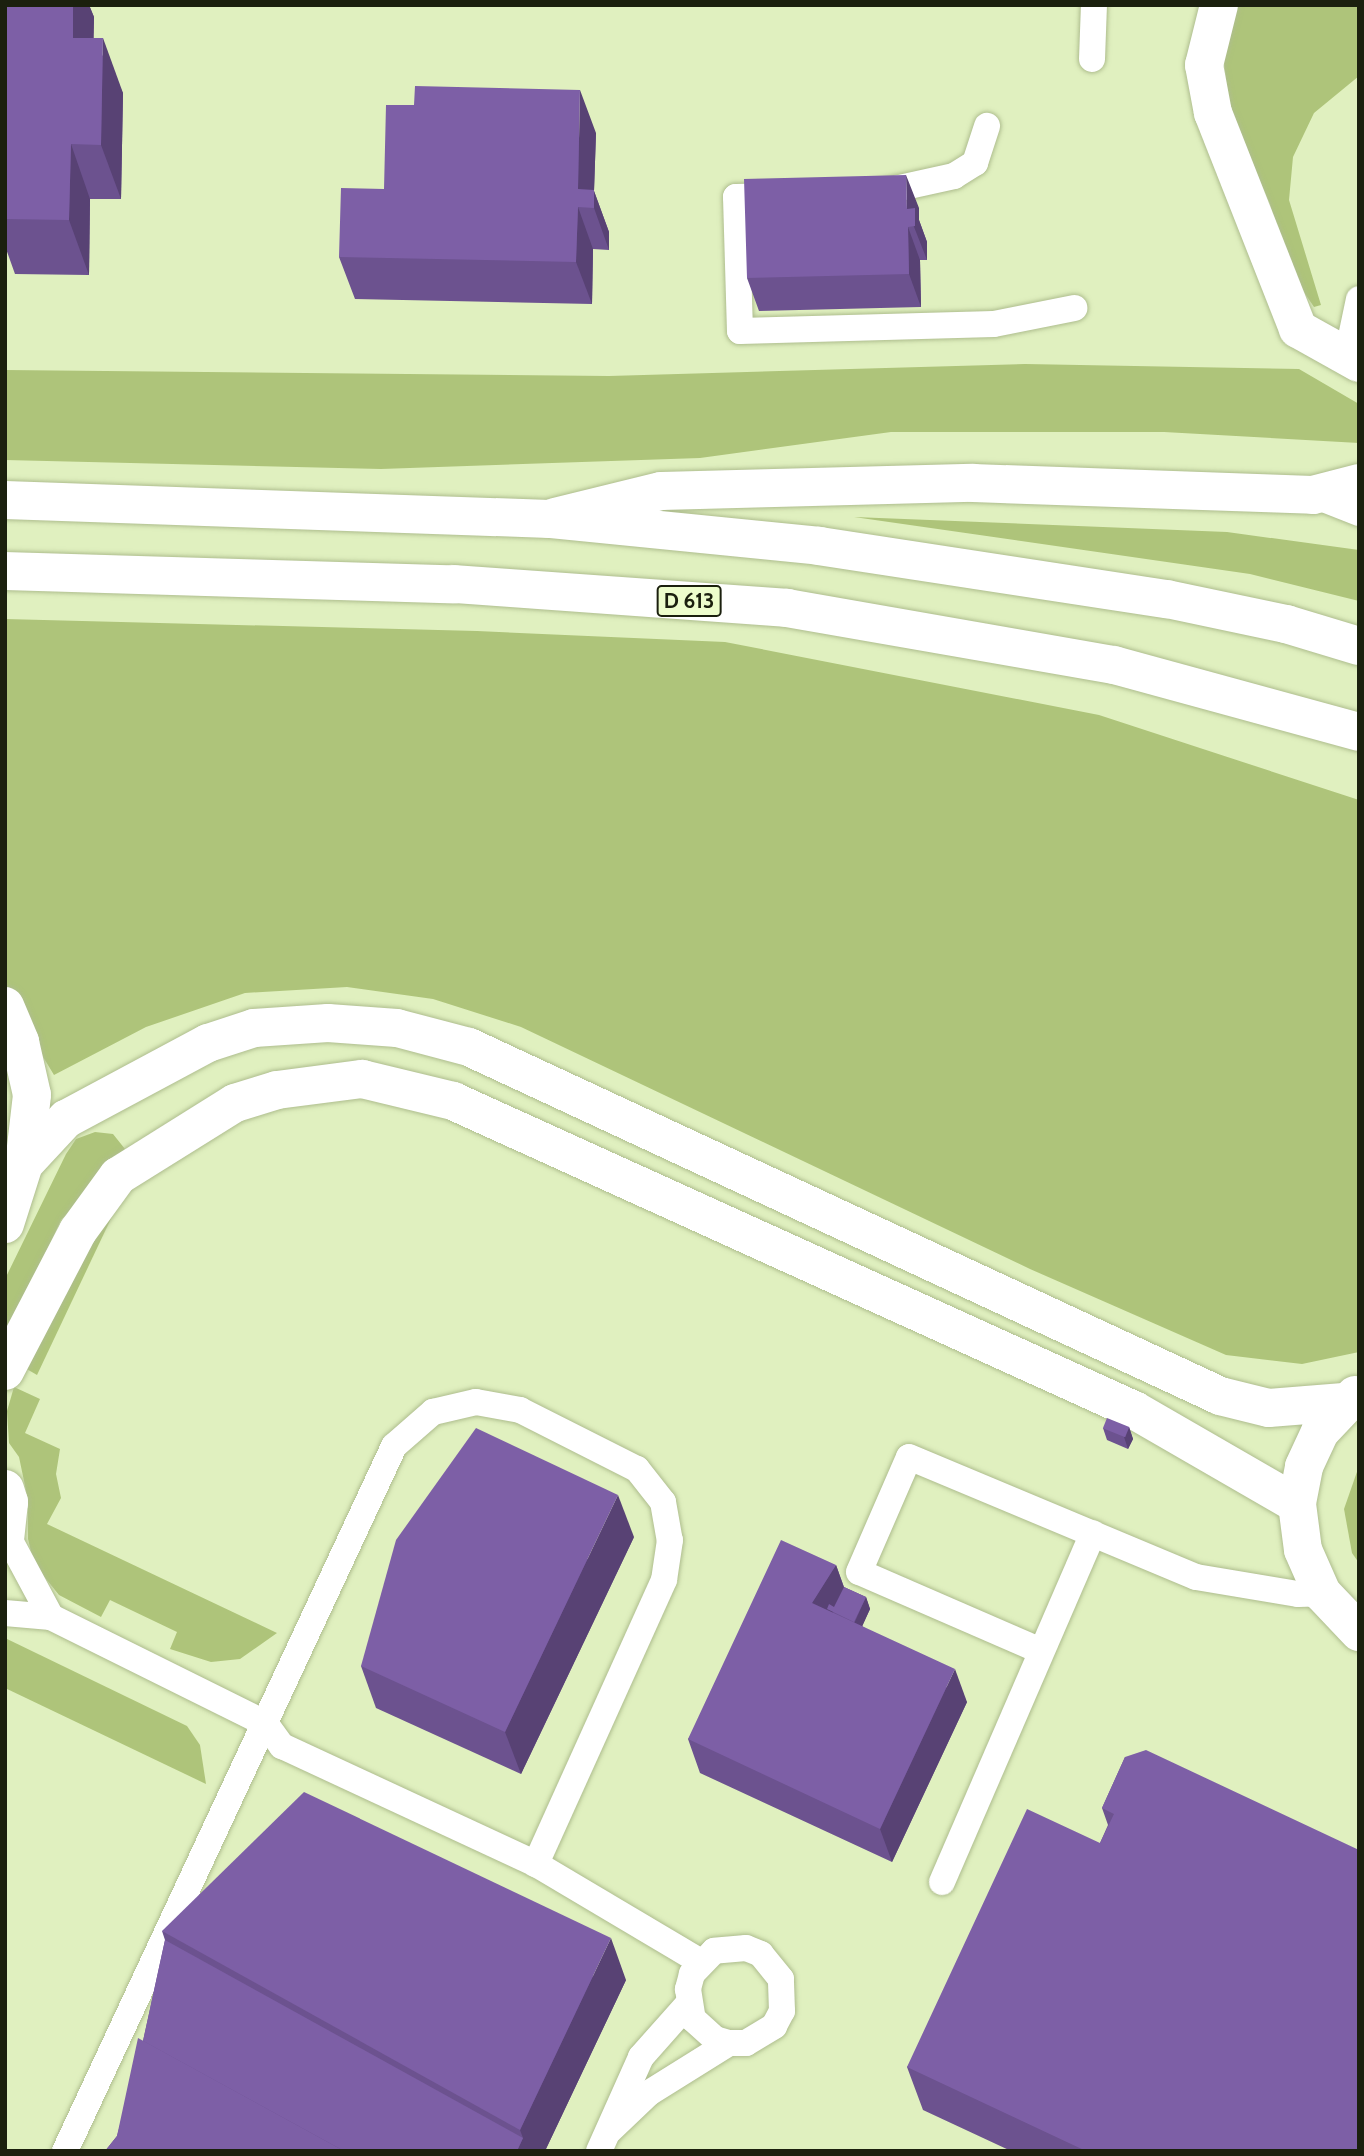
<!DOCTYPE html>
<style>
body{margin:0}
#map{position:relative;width:1364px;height:2156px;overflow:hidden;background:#e0f0bf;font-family:Cabin,sans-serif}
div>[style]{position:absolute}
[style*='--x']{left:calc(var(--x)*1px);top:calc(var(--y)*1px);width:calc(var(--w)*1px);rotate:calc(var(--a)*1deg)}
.green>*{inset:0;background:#aec47a}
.roads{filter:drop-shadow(0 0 2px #aebd8e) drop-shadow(0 0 2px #aebd8e)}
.service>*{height:26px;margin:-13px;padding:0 13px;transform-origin:13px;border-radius:13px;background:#fff}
.minor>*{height:38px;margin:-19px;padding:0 19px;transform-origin:19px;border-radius:19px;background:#fff}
.tertiary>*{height:38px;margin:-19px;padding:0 19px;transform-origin:19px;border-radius:19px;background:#fff}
.primary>*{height:38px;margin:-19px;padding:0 19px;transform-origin:19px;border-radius:19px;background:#fff}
.wall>*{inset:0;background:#6c528f}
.shaded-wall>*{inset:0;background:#584274}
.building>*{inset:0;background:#7d5fa6;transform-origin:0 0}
span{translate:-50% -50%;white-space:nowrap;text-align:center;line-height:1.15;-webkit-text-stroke:6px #edfdcc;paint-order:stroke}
.shield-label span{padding:2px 5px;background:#edfdcc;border:2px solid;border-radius:5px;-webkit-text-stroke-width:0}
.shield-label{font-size:21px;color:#1b200e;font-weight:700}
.frame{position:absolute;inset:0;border:7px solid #1b200e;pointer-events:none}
</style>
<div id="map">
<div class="green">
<div style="clip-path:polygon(1238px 5px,1359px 5px,1359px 76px,1314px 113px,1293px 157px,1289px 200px,1321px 305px,1314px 307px,1289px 270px,1270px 204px,1230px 111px,1224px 62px,1230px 19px)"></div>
<div style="clip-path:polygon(1025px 364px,1299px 369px,1359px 404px,1359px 443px,1164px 432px,891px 432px,700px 458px,381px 469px,5px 460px,5px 370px,609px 376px)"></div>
<div style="clip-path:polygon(854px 517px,1227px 532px,1359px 550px,1359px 601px,1250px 574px)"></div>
<div style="clip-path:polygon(5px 619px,477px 631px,725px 642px,1099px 715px,1359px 800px,1359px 1352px,1302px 1364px,1226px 1355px,1030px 1269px,521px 1027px,433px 999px,347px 987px,245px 993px,146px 1027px,54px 1075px,5px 994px)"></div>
<div style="clip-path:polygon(95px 1132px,113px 1134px,125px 1149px,61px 1220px,5px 1339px,5px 1279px,66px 1154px,76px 1139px)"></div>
<div style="clip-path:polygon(116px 1208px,37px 1375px,25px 1368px,83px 1247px)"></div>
<div style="clip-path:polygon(14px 1387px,40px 1399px,25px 1433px,60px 1449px,56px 1474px,61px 1498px,47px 1524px,277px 1633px,240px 1659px,211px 1662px,170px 1649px,177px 1632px,110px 1600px,101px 1617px,59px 1595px,34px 1564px,28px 1539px,28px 1500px,19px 1457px,9px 1443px,7px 1411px)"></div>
<div style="clip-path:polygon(1359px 1466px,1359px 1563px,1352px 1553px,1344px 1509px)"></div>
<div style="clip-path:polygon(5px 1638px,187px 1726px,200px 1745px,206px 1784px,5px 1688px)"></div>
</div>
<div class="roads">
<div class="service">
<div style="--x:1092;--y:59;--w:54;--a:-87.9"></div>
<div style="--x:877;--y:193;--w:79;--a:-12.4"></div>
<div style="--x:954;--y:176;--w:25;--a:-32"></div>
<div style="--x:975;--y:163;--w:39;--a:-72"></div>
<div style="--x:779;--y:196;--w:43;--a:178.7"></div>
<div style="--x:736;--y:197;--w:134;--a:88.3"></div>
<div style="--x:740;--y:331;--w:254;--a:-1.6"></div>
<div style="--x:994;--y:324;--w:82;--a:-11.3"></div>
<div style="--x:1347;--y:356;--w:58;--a:-78.1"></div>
<div style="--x:1313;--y:495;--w:49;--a:21.4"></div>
<div style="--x:7;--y:1535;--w:93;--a:61.8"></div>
<div style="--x:5;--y:1613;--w:46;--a:5"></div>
<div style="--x:51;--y:1617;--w:239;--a:26.4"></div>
<div style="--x:265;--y:1723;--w:29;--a:54"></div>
<div style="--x:282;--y:1746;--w:280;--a:24.9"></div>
<div style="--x:536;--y:1864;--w:192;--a:30.7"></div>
<div style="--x:1041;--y:1651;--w:198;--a:-156.5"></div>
<div style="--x:859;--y:1572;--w:125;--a:-66.5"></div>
<div style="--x:909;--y:1457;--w:311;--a:22.7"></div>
<div style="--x:1196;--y:1577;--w:103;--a:9.5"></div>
<div style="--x:1298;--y:1594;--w:24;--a:-2"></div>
<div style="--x:942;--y:1882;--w:380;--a:-66.6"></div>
<div style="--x:609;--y:2131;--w:55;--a:-43.5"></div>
<div style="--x:649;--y:2093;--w:94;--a:-32"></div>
<div style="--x:729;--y:2043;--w:17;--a:0"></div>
<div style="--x:746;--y:2043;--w:33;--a:-31"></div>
<div style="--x:774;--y:2026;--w:17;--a:-62"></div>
<div style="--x:782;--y:2011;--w:32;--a:-92"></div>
<div style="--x:781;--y:1979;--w:32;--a:-129"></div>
<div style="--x:761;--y:1954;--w:16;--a:-158"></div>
<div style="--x:746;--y:1948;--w:32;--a:175"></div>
<div style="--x:714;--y:1951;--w:32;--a:134"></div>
<div style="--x:692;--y:1974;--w:16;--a:105"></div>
<div style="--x:688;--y:1989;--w:30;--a:81"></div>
<div style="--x:693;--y:2019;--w:30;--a:42"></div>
<div style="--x:715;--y:2039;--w:15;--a:16"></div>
<div style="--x:65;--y:2151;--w:778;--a:-64.98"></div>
<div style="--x:394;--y:1446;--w:52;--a:-41.1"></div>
<div style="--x:433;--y:1412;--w:44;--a:-13.1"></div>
<div style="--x:476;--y:1402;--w:45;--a:10.3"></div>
<div style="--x:520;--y:1410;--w:131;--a:26.8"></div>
<div style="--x:637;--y:1469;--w:42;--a:51.8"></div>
<div style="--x:663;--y:1502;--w:39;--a:80"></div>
<div style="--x:670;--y:1540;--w:40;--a:98.5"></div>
<div style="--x:664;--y:1580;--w:312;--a:114.3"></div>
<div style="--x:599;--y:2151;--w:103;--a:-65.9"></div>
<div style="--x:641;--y:2057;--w:71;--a:-48.4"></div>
</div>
<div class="minor">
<div style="--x:1219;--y:5;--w:62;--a:104"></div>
<div style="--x:1204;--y:65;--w:49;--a:79.4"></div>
<div style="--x:1213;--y:113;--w:232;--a:68.5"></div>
<div style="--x:1298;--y:329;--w:70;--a:29.1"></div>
</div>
<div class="tertiary">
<div style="--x:555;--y:517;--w:109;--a:-13.8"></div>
<div style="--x:661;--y:491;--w:312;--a:-1.5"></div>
<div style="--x:973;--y:483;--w:340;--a:2"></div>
<div style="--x:1313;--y:495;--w:48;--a:-14.6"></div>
<div style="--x:5;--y:1006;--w:39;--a:67"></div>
<div style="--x:20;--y:1042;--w:54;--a:77.2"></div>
<div style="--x:32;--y:1095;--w:69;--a:96.6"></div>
<div style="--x:24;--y:1164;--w:63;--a:107.6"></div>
<div style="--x:24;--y:1164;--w:62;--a:-47"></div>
<div style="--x:66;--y:1119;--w:161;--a:-28.2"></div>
<div style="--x:208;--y:1043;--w:48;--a:-18.1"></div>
<div style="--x:254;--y:1028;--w:74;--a:-3.9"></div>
<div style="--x:328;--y:1023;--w:69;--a:4.1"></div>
<div style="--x:397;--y:1028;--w:74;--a:14.8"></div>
<div style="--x:469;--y:1047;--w:828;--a:24.92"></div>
<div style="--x:1220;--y:1396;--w:50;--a:13.8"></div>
<div style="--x:1269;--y:1408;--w:75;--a:-4.6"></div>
<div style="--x:5;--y:1371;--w:158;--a:-62.5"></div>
<div style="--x:78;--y:1231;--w:68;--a:-54"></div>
<div style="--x:118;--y:1176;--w:138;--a:-32"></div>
<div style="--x:235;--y:1103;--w:44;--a:-17.2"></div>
<div style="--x:277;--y:1090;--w:86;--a:-7.4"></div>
<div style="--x:362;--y:1079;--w:94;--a:13.6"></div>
<div style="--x:453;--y:1101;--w:748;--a:24.41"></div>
<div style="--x:1134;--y:1410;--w:188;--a:30"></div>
<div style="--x:1355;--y:1395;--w:51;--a:133.4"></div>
<div style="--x:1320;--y:1432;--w:38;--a:115"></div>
<div style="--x:1304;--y:1467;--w:38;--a:101"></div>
<div style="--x:1297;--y:1504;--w:46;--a:82.6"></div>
<div style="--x:1303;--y:1550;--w:47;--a:66.2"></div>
<div style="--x:1322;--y:1593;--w:54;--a:46.5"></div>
<div style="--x:5;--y:1489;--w:14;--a:73"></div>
<div style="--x:9;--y:1502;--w:36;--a:96"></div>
</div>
<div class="primary">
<div style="--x:5;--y:500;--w:545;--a:2"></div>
<div style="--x:550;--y:519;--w:270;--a:5.7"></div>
<div style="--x:819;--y:546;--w:352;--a:8.7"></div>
<div style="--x:1167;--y:599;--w:122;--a:11.9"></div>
<div style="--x:1286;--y:624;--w:76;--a:16.8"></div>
<div style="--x:5;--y:571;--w:449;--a:1.7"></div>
<div style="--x:454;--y:584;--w:334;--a:4.1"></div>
<div style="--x:787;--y:608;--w:332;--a:9.9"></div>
<div style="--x:1114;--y:665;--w:254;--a:15.3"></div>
</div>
</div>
<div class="wall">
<div style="clip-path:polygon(5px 5px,89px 5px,94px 17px,93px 38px,123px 93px,121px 199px,90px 199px,89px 275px,15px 274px,5px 246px)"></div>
<div style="clip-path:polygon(596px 133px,594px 191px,609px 232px,609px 250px,593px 249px,592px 304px,355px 299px,339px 257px,384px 189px)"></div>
<div style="clip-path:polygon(919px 208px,919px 220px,927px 242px,927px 260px,920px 260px,921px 307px,759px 311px,747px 278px)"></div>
<div style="clip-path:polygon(1129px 1427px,1133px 1439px,1128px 1449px,1107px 1440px,1103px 1428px)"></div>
<div style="clip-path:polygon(634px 1537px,521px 1774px,376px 1708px,361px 1666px)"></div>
<div style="clip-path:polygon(836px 1565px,844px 1587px,866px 1597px,870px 1609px,862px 1626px,967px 1702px,892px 1862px,700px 1773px,688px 1739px)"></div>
<div style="clip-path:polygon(1125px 1757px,1359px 2151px,1011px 2151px,923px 2110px,907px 2067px,1100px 1843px,1108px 1825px,1102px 1808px)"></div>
<div style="clip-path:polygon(162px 1931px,626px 1980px,545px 2151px,105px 2151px,117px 2136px,143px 2041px,165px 1940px)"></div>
</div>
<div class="shaded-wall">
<div style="clip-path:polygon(73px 5px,89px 5px,94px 17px,93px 93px,73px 38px)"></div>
<div style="clip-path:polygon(103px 38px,123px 93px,121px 199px,101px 145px)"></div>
<div style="clip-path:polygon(580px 90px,596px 133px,594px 191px,609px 232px,609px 250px,594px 208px,578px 189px)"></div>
<div style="clip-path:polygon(71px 144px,90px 199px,89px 275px,69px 220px)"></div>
<div style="clip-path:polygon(906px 175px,919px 208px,919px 220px,927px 242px,927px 260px,907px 209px)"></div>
<div style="clip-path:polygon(578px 207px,593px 249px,592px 304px,576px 262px)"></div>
<div style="clip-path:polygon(908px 227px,920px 260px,921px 307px,909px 274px)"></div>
<div style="clip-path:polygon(1129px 1427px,1133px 1439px,1128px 1449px,1124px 1437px)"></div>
<div style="clip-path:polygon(618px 1495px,634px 1537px,521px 1774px,505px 1732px)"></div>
<div style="clip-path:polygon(836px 1565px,848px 1599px,820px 1624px,812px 1603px)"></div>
<div style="clip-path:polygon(866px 1597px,870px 1609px,852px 1649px,848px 1637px)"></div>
<div style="clip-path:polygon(955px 1669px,967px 1702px,892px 1862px,880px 1829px)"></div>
<div style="clip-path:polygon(611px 1938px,626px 1980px,545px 2151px,517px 2151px,523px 2138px,520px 2130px)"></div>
</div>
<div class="building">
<div style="clip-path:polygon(5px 5px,73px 5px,73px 38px,103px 38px,101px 145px,71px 144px,69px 220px,5px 219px)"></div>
<div style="clip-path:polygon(415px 86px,580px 90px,578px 189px,594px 190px,594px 208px,578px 207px,576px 262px,339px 257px,341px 188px,384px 189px,386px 105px,414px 105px)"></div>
<div style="clip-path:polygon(906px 175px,907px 209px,915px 208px,915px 226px,908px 227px,909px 274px,747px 278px,744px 179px)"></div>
<div style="left:1107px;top:1418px;width:24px;height:11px;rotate:22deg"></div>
<div style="clip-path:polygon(476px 1428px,618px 1495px,505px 1732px,361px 1666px,396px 1540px)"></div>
<div style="clip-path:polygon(781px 1540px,836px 1565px,812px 1603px,955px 1669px,880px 1829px,688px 1739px)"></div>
<div style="clip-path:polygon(844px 1587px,866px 1597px,854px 1622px,827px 1609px,829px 1604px,834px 1607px)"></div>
<div style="clip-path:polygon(1146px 1750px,1359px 1850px,1359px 2151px,1086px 2151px,907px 2067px,1027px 1809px,1100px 1843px,1114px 1814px,1102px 1808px,1125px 1757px)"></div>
<div style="clip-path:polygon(304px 1792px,611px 1938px,520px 2130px,162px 1931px)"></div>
<div style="clip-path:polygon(165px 1940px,523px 2138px,517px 2151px,344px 2151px,143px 2041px)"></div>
<div style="clip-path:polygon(138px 2038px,344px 2151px,105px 2151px,117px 2136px)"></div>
</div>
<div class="shield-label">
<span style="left:689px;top:601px">D 613</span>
</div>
<div class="frame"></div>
</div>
